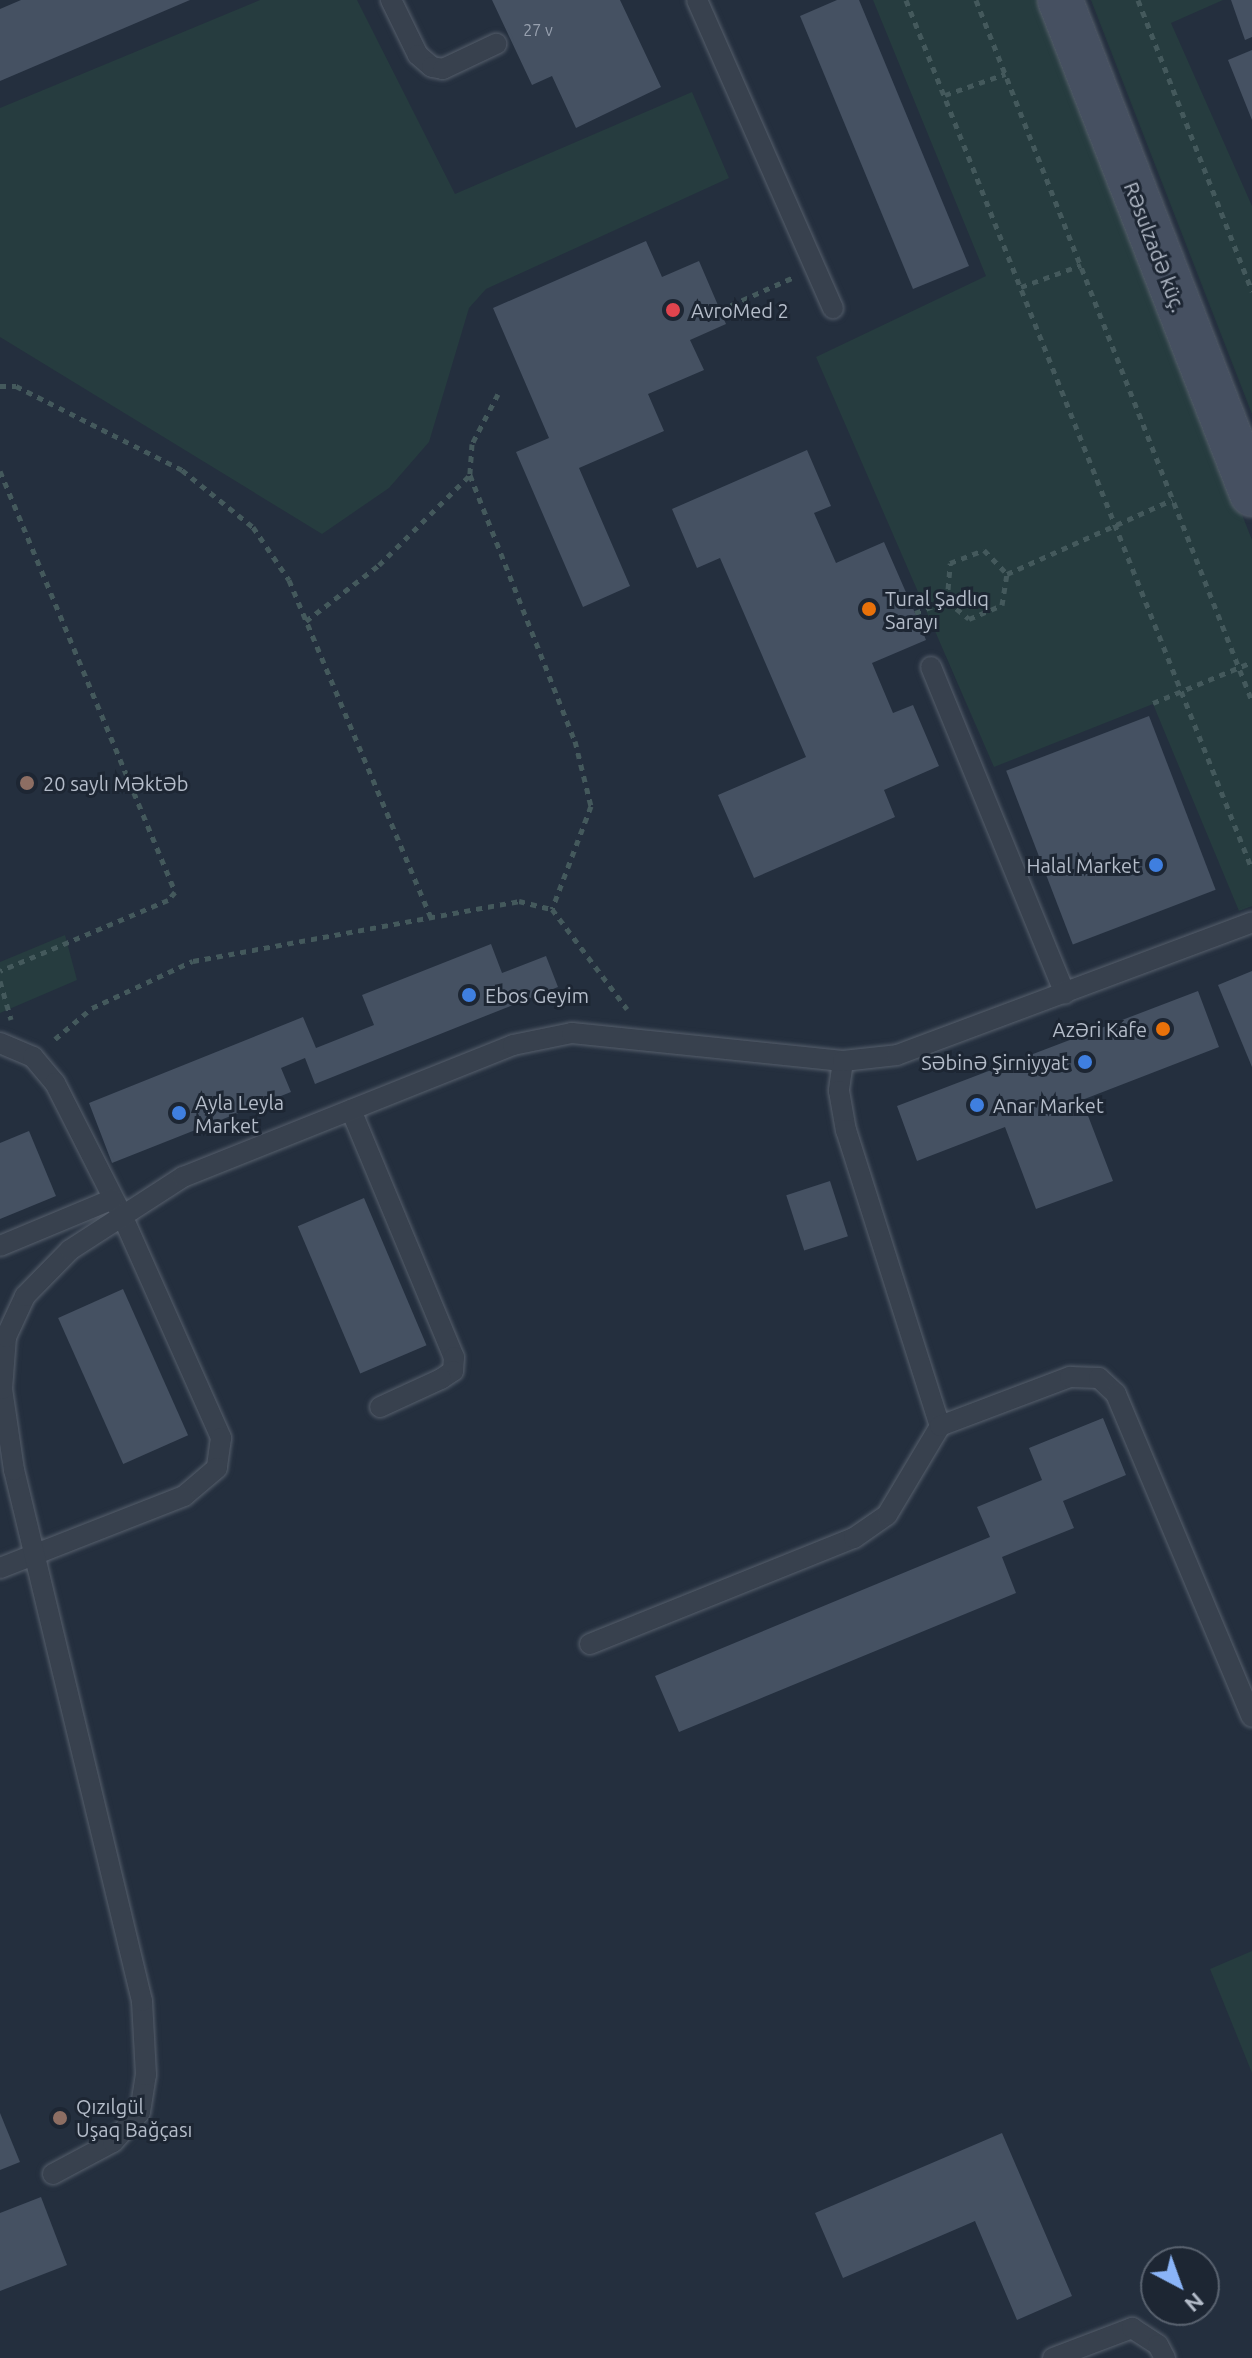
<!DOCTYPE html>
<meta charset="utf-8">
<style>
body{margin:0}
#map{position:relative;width:1252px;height:2358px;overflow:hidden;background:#242f3e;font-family:Ubuntu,sans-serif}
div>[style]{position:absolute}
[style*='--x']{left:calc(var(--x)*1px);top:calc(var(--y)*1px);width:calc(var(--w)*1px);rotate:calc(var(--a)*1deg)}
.green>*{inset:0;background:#263c3f}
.building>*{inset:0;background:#455162;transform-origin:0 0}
.path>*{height:5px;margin-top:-2.5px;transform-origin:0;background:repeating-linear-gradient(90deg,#44595c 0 6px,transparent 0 12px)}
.roads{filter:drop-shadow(0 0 2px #565f6c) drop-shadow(0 0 2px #565f6c)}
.service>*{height:20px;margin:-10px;padding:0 10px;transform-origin:10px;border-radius:10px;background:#38414e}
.secondary>*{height:44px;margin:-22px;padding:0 22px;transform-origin:22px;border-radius:22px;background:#465061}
.dots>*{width:22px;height:22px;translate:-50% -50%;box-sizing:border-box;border:4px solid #1d2633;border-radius:50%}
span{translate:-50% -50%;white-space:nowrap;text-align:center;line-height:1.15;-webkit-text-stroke:6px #1d2633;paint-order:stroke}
.number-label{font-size:16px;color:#98a1af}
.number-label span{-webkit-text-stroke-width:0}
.street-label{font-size:20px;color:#b4bcc9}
.poi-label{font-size:20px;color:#b4bcc9}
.left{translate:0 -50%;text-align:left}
.right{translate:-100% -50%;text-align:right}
.north{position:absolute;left:1140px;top:2246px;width:80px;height:80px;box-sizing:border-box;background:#1d2633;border:2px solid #59626f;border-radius:50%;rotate:139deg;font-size:22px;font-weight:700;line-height:32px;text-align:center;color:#b4bcc9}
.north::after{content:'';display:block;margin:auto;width:28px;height:36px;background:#8ab4f8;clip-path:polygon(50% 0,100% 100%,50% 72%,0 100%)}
</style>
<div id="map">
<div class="green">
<div style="clip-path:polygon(260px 0,357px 0,455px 194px,692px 92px,729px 178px,486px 289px,469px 308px,429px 442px,389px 488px,322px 534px,0 337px,0 108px)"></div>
<div style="clip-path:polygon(873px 0,1039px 0,1252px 540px,1252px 906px,1239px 911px,1153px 704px,994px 767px,816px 357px,986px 276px)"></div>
<div style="clip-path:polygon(1091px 0,1223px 0,1171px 23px,1252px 206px,1252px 414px)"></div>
<div style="clip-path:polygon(65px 935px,77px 980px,0 1013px,0 962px)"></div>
<div style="clip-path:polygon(1252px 1951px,1252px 2073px,1210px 1969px)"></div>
</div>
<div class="building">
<div style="clip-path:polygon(21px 0,190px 0,0 81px,0 9px)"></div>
<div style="clip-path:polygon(492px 0,620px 0,661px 87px,576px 128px,552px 76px,532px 85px)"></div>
<div style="clip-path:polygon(837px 0,859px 0,969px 266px,913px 289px,800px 16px)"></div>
<div style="clip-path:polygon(1231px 0,1252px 0,1252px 37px,1245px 40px)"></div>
<div style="clip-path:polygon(1252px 50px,1252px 120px,1228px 60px)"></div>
<div style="clip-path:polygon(646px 241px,662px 277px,699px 261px,726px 324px,690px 340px,704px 370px,648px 394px,664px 431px,579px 468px,630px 586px,583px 607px,516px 452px,549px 438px,493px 308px)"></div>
<div style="clip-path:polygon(807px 450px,831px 506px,814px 513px,836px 563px,884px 542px,915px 613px,926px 640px,872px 663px,893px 713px,913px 705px,939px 766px,884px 790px,895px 817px,754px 878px,718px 795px,806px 757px,720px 558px,697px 568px,672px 509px)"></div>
<div style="left:1149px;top:716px;width:186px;height:153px;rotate:69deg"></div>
<div style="clip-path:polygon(491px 944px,502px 973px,546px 956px,558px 987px,315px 1084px,305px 1058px,281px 1068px,291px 1092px,112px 1163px,89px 1103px,303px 1017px,316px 1048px,374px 1025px,362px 995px)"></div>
<div style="clip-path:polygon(1252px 971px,1252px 1067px,1218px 985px)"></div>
<div style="clip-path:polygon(1198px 991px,1219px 1047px,1082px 1100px,1113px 1181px,1036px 1209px,1005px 1127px,917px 1161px,897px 1106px)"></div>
<div style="clip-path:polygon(29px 1131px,56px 1196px,0 1219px,0 1143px)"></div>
<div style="left:830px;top:1181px;width:58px;height:46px;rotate:72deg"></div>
<div style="left:364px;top:1198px;width:160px;height:72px;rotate:67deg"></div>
<div style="left:123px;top:1289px;width:160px;height:71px;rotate:66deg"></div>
<div style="clip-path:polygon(1103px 1418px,1126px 1475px,1063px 1501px,1074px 1528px,1002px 1557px,1016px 1593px,679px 1732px,655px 1676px,990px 1537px,977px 1507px,1042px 1480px,1029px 1448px)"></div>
<div style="clip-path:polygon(0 2113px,20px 2162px,0 2170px)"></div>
<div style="clip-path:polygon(1002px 2133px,1072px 2296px,1017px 2320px,975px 2221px,843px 2278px,815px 2213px)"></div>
<div style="clip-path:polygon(41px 2197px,67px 2265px,0 2291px,0 2213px)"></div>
</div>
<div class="path">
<div style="--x:906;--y:0;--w:935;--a:68.29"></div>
<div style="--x:976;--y:0;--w:753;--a:68.51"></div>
<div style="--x:1138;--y:0;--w:313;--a:68.6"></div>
<div style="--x:945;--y:95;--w:64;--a:-19.3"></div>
<div style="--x:1021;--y:287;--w:64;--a:-20.1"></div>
<div style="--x:720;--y:310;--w:79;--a:-24"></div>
<div style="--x:0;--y:386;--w:16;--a:0"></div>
<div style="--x:16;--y:386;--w:186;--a:26.8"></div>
<div style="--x:182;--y:470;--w:91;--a:38.8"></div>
<div style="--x:253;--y:527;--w:64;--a:55.8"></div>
<div style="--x:289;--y:580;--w:367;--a:67.2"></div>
<div style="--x:498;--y:394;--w:56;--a:117.5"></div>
<div style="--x:472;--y:444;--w:31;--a:94"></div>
<div style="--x:470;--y:475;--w:286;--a:68.5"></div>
<div style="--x:575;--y:741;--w:67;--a:76.2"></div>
<div style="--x:591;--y:806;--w:110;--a:110.7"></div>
<div style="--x:0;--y:471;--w:456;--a:67.4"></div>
<div style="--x:175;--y:892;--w:11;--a:131"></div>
<div style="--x:168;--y:900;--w:182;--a:157.1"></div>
<div style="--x:947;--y:601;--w:38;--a:-85"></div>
<div style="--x:950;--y:563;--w:36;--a:-21"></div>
<div style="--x:984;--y:550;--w:33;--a:46"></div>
<div style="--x:915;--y:613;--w:34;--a:-21"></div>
<div style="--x:947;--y:601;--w:28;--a:39"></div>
<div style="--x:969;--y:619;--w:36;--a:-23"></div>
<div style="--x:1002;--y:605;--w:31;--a:-81"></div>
<div style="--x:1007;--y:574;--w:181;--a:-24.2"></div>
<div style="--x:306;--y:621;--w:92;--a:-37.5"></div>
<div style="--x:379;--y:565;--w:128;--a:-44.7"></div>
<div style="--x:1153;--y:703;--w:107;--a:-22.5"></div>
<div style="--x:0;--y:981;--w:40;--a:74"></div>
<div style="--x:55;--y:1039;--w:48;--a:-40"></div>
<div style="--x:92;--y:1008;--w:111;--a:-25"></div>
<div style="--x:193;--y:961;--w:331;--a:-10.4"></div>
<div style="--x:519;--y:901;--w:34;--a:14"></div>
<div style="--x:552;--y:909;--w:125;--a:53.1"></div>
</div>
<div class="roads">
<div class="service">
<div style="--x:391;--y:0;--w:61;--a:63.9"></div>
<div style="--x:418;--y:55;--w:18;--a:41"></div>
<div style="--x:432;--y:67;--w:11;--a:10"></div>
<div style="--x:443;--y:69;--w:59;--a:-25.3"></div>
<div style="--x:697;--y:0;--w:337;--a:66.2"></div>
<div style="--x:931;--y:667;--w:353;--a:67.7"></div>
<div style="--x:0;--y:1043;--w:36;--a:23"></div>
<div style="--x:33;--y:1057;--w:34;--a:50"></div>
<div style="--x:55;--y:1083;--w:146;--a:63.1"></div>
<div style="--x:121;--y:1213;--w:246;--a:66"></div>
<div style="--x:221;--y:1438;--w:30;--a:98"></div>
<div style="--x:217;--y:1468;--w:43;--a:139.7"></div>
<div style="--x:184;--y:1496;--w:198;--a:158.6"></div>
<div style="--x:843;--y:1061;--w:30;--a:98"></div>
<div style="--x:839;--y:1091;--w:40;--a:80"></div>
<div style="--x:846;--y:1130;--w:311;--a:72.4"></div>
<div style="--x:351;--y:1110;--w:268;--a:67.4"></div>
<div style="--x:454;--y:1357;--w:14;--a:94"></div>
<div style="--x:453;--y:1371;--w:14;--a:146"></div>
<div style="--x:441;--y:1379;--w:67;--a:155.3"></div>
<div style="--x:0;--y:1246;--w:122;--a:-22.6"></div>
<div style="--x:590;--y:1644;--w:284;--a:-21.9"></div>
<div style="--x:854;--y:1538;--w:40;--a:-34.9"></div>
<div style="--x:887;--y:1515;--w:104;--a:-59.2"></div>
<div style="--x:940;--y:1426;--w:139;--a:-20.7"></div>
<div style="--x:1070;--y:1377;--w:29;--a:2"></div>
<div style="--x:1099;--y:1378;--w:23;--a:43"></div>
<div style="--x:1116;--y:1394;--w:350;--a:67.2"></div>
<div style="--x:53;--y:2174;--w:68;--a:-28.1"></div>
<div style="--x:113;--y:2142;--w:40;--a:-48"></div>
<div style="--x:140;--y:2112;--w:37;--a:-81"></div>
<div style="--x:146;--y:2075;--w:74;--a:-93.1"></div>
<div style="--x:142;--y:2001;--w:546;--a:-103.55"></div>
<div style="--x:14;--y:1470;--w:82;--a:-98.4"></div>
<div style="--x:2;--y:1389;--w:52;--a:-85.6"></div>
<div style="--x:6;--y:1337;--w:45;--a:-65.1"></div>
<div style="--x:25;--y:1296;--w:64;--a:-45.6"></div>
<div style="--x:70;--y:1250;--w:135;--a:-32.9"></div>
<div style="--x:183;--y:1177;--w:355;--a:-21.8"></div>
<div style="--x:513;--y:1045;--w:60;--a:-11.5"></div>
<div style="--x:572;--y:1033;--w:272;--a:5.9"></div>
<div style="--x:843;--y:1061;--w:54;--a:-6.3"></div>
<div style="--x:897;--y:1055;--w:379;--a:-20.5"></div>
<div style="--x:1053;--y:2358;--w:85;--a:-20.8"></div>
<div style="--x:1132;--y:2328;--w:31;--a:33"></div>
<div style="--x:1158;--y:2345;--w:15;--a:62"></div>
</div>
<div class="secondary">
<div style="--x:1060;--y:0;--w:530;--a:68.76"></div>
</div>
</div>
<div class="dots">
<div style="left:673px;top:310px;background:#e0444e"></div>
<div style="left:869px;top:609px;background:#e8710a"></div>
<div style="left:27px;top:783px;background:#8d6e63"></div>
<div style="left:1156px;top:865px;background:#3f7fe0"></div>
<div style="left:469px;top:995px;background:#3f7fe0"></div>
<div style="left:1163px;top:1029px;background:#e8710a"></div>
<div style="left:1085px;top:1062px;background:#3f7fe0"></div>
<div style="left:977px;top:1105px;background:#3f7fe0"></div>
<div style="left:179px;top:1113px;background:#3f7fe0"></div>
<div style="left:60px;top:2118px;background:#8d6e63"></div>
</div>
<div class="number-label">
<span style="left:538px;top:30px">27 v</span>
</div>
<div class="street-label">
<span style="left:1155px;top:247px;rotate:69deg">Rəsulzadə küç.</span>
</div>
<div class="poi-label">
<span class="left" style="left:691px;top:310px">AvroMed 2</span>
<span class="left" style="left:885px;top:610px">Tural Şadlıq<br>Sarayı</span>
<span class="left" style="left:43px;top:783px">20 saylı Məktəb</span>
<span class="right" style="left:1140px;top:865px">Halal Market</span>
<span class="left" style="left:485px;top:995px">Ebos Geyim</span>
<span class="right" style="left:1147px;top:1029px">Azəri Kafe</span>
<span class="right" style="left:1069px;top:1062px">Səbinə Şirniyyat</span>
<span class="left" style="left:195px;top:1114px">Ayla Leyla<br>Market</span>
<span class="left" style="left:993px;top:1105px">Anar Market</span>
<span class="left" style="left:76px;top:2118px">Qızılgül<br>Uşaq Bağçası</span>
</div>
<div class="north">N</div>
</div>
